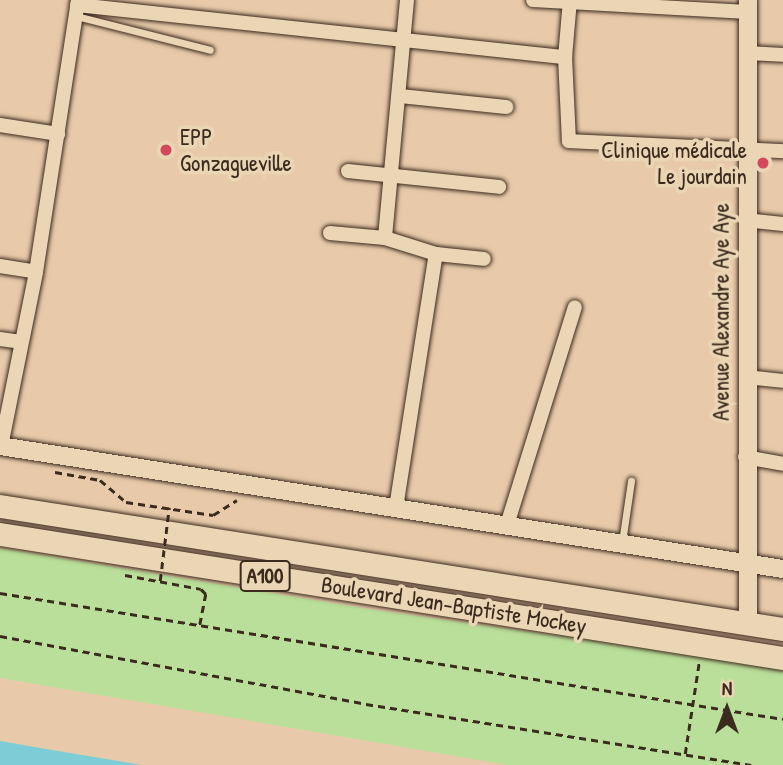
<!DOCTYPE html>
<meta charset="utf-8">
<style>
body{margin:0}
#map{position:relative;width:783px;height:765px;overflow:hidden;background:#e8caaa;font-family:"Patrick Hand",sans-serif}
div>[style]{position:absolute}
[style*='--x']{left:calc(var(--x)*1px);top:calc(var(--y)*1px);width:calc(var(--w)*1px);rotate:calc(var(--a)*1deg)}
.green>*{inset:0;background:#badf9a}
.water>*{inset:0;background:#7ccdd6}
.path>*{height:2.5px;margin-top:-1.25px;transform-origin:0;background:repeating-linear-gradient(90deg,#3b2a1e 0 7px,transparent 0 12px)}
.roads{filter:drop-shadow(0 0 2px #3b2a1e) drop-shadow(0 0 2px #3b2a1e)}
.service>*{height:7px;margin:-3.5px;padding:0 3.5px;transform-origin:3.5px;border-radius:3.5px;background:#ead6b4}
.minor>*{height:14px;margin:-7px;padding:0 7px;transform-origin:7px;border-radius:7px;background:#ead6b4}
.tertiary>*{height:18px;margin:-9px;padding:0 9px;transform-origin:9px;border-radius:9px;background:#ead6b4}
.trunk>*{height:23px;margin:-11.5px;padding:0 11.5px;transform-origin:11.5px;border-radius:11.5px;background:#ead6b4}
.path-bridge>*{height:2.5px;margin-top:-1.25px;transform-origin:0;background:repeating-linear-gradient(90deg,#3b2a1e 0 7px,transparent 0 12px)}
.dots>*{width:19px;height:19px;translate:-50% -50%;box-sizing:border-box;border:4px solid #ead6b4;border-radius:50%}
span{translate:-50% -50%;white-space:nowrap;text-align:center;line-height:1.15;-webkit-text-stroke:7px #ead6b4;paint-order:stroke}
.shield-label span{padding:2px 5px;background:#ead6b4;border:2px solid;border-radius:5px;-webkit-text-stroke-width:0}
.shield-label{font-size:21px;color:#3b2a1e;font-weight:700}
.poi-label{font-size:23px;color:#3b2a1e}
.left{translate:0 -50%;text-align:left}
.right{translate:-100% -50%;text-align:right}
.street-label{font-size:23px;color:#3b2a1e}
.north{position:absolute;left:692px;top:674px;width:70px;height:70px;-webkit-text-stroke:5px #ead6b4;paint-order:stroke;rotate:0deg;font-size:19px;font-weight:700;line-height:28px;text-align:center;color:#3b2a1e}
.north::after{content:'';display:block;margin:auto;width:24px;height:32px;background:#3b2a1e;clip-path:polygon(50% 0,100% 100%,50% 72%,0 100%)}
</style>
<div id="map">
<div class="green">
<div style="clip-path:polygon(0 548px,369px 609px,783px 668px,783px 765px,508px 765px,0 678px)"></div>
</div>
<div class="water">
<div style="clip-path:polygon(0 741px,46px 749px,142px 765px,0 765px)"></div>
</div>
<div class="path">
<div style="--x:55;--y:472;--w:46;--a:10.1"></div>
<div style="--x:100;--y:480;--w:34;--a:40"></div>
<div style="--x:126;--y:502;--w:88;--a:8.5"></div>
<div style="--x:213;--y:515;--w:28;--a:-32"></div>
<div style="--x:125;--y:575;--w:77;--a:10.4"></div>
<div style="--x:201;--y:589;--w:7;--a:45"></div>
<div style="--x:206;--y:594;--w:32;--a:101"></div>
<div style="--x:0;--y:593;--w:793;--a:9.14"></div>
<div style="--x:0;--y:636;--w:372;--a:10.5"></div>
<div style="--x:366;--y:704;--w:390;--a:9"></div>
<div style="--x:685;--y:754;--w:93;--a:-81.3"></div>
</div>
<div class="roads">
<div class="service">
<div style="--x:76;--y:16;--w:138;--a:14.2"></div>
<div style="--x:622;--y:542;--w:62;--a:-81.6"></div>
</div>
<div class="minor">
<div style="--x:407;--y:0;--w:239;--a:95.3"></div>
<div style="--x:385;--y:238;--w:53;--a:17.4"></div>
<div style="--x:436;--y:254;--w:48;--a:5.9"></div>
<div style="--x:533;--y:0;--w:215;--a:3.2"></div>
<div style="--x:570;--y:0;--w:57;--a:95"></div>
<div style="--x:565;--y:57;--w:84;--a:87.3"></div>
<div style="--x:569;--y:141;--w:214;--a:2.7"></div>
<div style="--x:77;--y:5;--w:491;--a:6.1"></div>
<div style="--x:747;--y:53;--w:36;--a:3"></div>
<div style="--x:400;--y:96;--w:107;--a:5.9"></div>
<div style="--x:0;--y:125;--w:59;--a:8.8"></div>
<div style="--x:348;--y:171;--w:152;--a:6"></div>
<div style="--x:745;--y:220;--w:38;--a:6"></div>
<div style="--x:330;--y:233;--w:55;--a:5.2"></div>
<div style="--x:0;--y:266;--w:36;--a:9"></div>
<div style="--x:0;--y:339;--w:21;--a:8"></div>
<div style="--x:746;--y:377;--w:37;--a:6"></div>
<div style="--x:1;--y:446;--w:177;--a:-78.6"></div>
<div style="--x:36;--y:272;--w:275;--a:-81.2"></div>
<div style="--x:745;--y:457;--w:39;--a:10"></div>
<div style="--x:396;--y:508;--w:257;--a:-81.1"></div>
<div style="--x:507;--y:525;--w:228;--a:-72.7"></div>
</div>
<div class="tertiary">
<div style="--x:0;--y:446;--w:793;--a:8.93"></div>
<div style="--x:748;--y:623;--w:623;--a:-90"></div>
</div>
<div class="trunk">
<div style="--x:0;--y:506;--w:793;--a:8.93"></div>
<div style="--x:0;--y:534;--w:793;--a:9"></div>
</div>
</div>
<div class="path-bridge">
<div style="--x:160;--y:581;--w:74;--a:-83"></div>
</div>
<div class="dots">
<div style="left:166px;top:150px;background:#d1495b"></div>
<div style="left:763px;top:163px;background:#d1495b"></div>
</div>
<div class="shield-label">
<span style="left:265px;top:576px">A100</span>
</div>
<div class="poi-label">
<span class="left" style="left:180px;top:150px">EPP<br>Gonzagueville</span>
<span class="right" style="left:747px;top:163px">Clinique médicale<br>Le jourdain</span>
</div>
<div class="street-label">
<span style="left:721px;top:312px;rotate:-90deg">Avenue Alexandre Aye Aye</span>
<span style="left:454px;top:605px;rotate:9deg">Boulevard Jean-Baptiste Mockey</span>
</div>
<div class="north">N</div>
</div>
